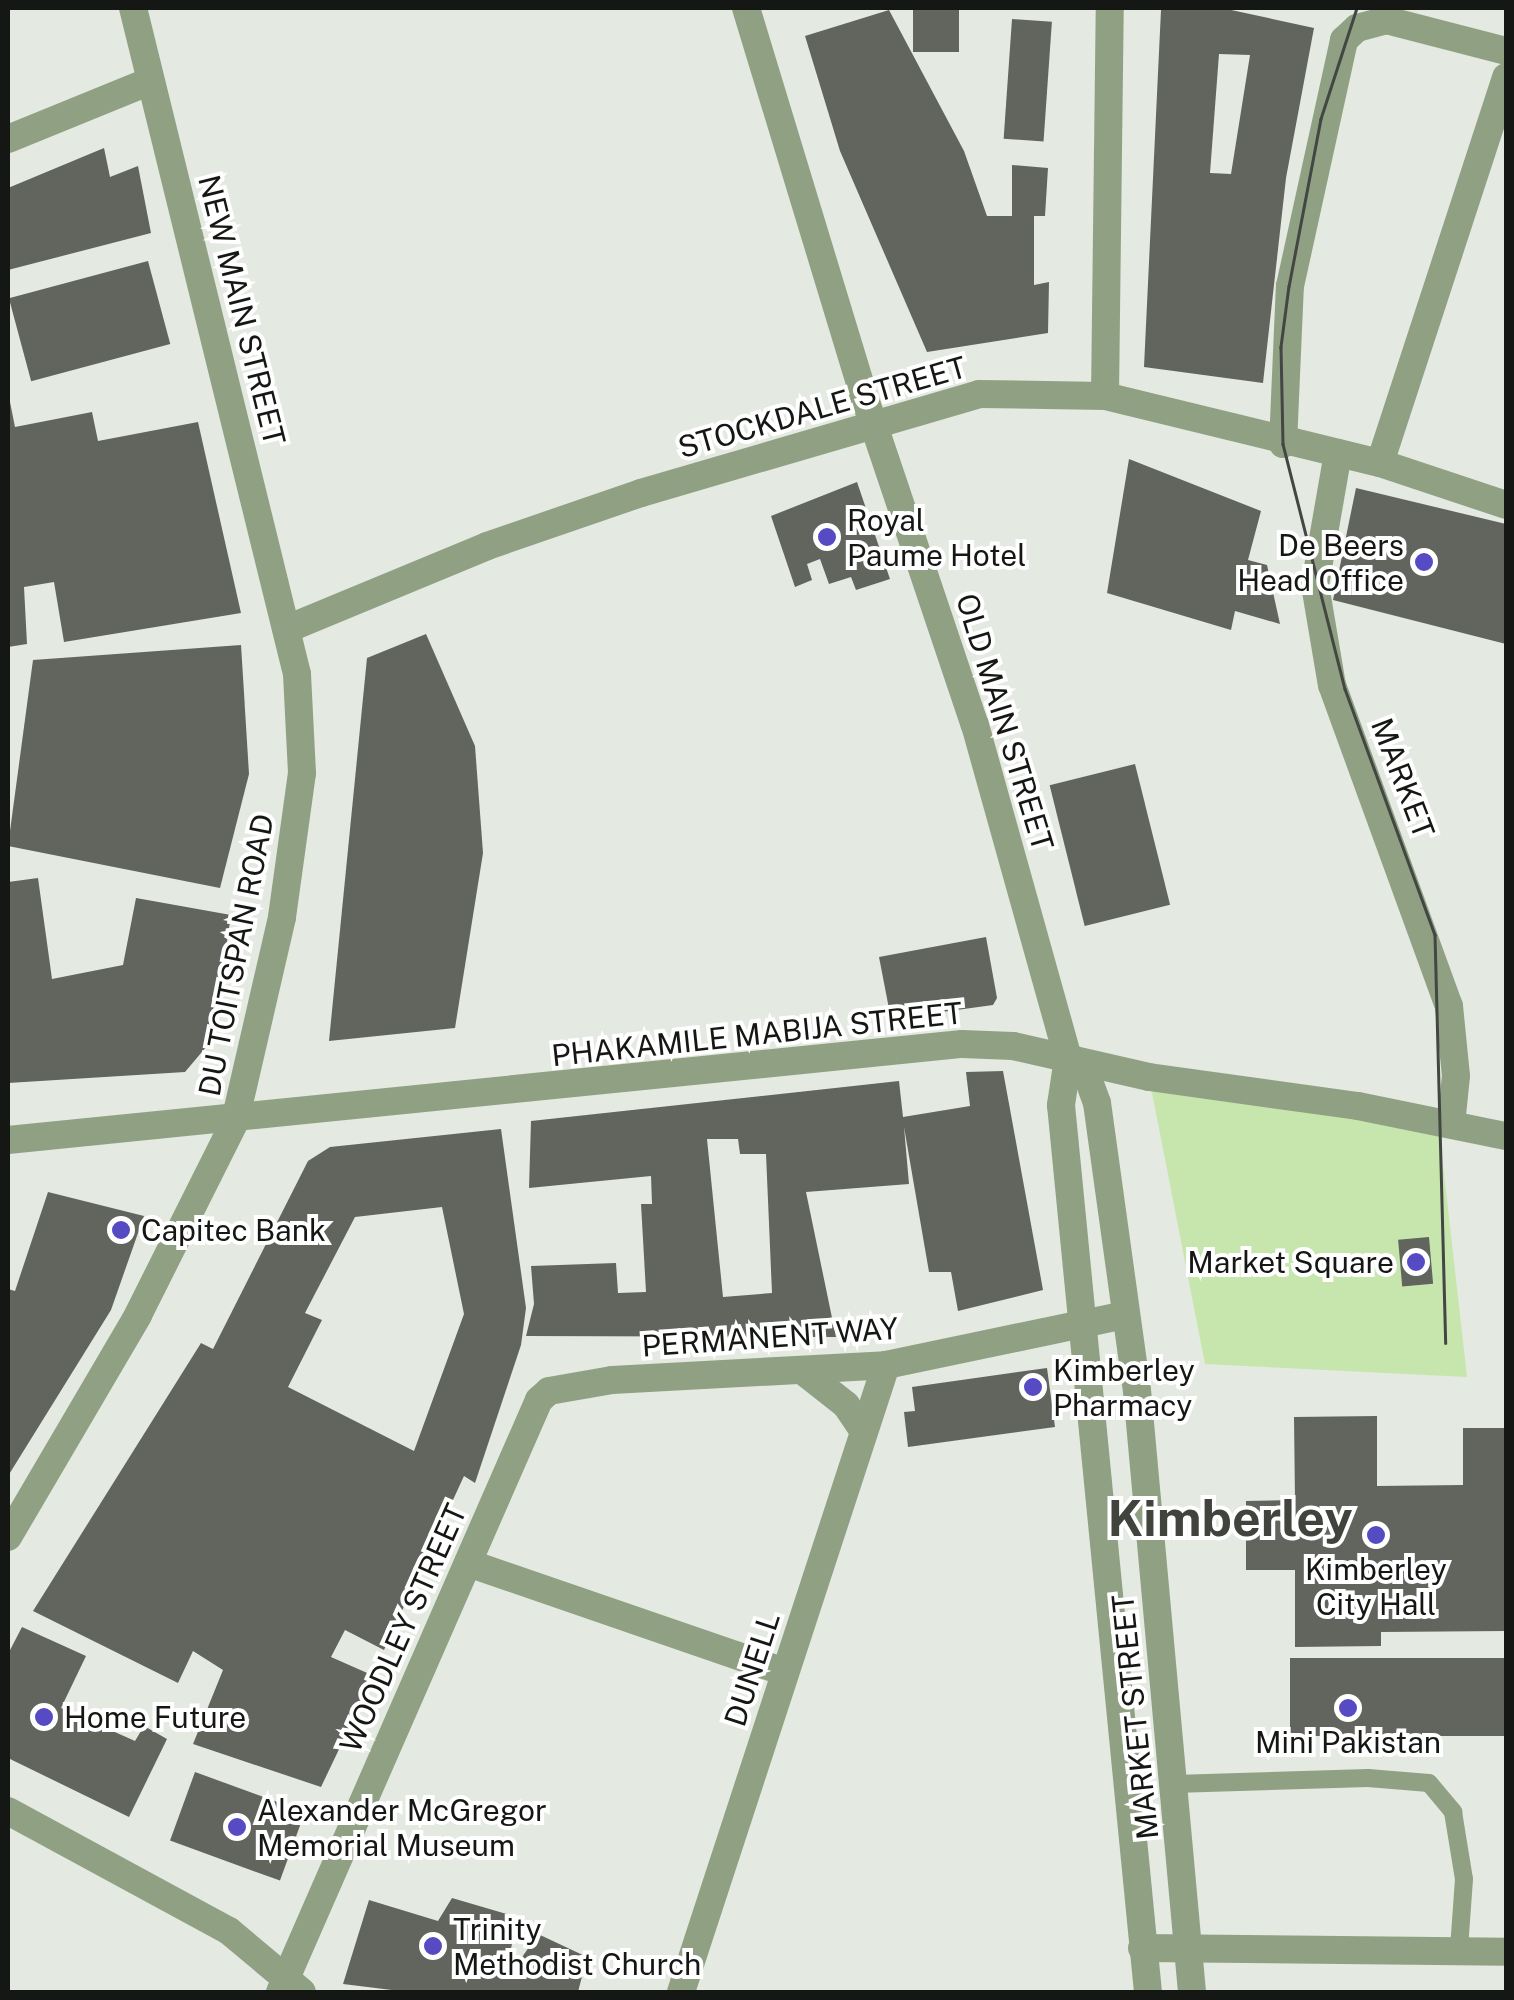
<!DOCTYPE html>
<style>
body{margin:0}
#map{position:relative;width:1514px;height:2000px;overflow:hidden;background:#e4e9e1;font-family:"Public Sans",sans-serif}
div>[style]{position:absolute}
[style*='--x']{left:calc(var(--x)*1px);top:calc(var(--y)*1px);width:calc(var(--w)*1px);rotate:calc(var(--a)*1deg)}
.green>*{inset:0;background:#c6e6ad}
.building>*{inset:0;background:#61655e;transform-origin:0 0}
.service>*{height:18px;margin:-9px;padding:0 9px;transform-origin:9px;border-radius:9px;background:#90a183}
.minor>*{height:28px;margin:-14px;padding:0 14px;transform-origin:14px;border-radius:14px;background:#90a183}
.tertiary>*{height:28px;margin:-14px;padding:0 14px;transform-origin:14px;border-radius:14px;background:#90a183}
.tram>*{height:2.5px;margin:-1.25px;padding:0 1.25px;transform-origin:1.25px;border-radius:1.25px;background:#434642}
.dots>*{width:28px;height:28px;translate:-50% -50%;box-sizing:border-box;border:5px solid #fff;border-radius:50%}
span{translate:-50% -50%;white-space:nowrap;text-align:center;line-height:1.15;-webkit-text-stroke:8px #fff;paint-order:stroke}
.street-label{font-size:30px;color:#151714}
.poi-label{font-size:30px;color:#151714}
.left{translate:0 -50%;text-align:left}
.right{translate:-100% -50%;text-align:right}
.town-label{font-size:50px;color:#40443d;font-weight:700}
.frame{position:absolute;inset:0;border:10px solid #151714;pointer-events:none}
</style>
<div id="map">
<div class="green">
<div style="clip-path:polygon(1149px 1077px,1438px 1120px,1467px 1377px,1205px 1364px)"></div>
</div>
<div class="building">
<div style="left:913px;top:8px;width:46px;height:44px"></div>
<div style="clip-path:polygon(evenodd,1222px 8px,1314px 28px,1286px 178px,1263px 383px,1144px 367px,1161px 10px,1222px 8px,1219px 54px,1250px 55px,1231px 174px,1210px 173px,1219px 54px)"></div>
<div style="clip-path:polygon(889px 10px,964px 151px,987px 216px,1012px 216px,1012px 165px,1048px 168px,1045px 216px,1034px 216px,1034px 285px,1049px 282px,1048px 333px,927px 352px,840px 151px,805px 36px)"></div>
<div style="left:1012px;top:19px;width:40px;height:120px;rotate:4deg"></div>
<div style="clip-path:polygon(104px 148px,110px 177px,138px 166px,151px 233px,8px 270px,8px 188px)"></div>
<div style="left:148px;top:261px;width:86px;height:144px;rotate:75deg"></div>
<div style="clip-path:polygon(8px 392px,15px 427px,92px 412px,98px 441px,198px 422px,241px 613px,64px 642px,54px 582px,24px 587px,27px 644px,8px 647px)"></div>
<div style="clip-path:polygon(1129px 459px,1261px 511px,1248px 560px,1267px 565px,1280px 624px,1235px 611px,1231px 630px,1107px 593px)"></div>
<div style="clip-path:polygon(857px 482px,890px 579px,856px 590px,851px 577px,829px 584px,820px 559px,807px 564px,812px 580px,795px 587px,771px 516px)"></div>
<div style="clip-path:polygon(1356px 488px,1506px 524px,1506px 644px,1333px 600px)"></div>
<div style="clip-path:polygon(426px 634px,475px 746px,483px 853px,455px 1028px,329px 1041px,367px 658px)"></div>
<div style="clip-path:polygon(241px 645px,249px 774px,220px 888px,8px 846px,33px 660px)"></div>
<div style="left:1135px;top:764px;width:145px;height:88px;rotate:76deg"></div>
<div style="clip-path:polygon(38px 878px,52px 979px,123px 965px,136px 898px,231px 915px,212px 1040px,185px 1072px,8px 1083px,8px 882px)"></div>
<div style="clip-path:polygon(986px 937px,997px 998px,993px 1005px,891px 1019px,879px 957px)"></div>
<div style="clip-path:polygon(evenodd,1003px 1071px,1043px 1290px,958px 1311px,951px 1272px,929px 1272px,904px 1127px,909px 1184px,806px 1192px,836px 1337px,526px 1336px,534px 1304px,531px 1266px,616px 1263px,618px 1293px,646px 1292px,641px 1204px,652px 1204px,651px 1176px,529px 1188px,531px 1121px,899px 1081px,903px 1117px,970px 1106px,966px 1072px,1003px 1071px,707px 1139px,738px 1139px,740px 1154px,766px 1154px,772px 1293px,723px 1297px,707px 1139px)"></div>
<div style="clip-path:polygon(evenodd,501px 1129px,526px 1308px,521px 1345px,475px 1483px,464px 1476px,384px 1650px,345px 1630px,331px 1657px,374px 1676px,321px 1787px,193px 1744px,223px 1670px,193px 1651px,178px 1683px,33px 1611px,201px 1343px,213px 1349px,308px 1161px,330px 1147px,501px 1129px,442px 1207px,464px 1314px,414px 1451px,288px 1387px,322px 1320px,305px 1313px,355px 1217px,442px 1207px)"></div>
<div style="clip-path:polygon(48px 1192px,144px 1216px,111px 1310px,8px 1476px,8px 1289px,15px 1291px)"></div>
<div style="left:1429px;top:1237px;width:47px;height:31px;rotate:85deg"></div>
<div style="clip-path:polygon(1047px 1368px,1055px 1427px,908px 1447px,904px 1412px,915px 1411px,912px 1387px)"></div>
<div style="clip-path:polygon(1377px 1416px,1377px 1486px,1463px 1485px,1463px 1428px,1506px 1428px,1506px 1631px,1381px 1632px,1381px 1646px,1295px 1647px,1295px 1570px,1246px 1570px,1246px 1501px,1295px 1500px,1294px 1417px)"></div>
<div style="clip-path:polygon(22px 1627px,86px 1656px,61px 1708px,135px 1741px,144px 1726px,167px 1739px,129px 1817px,8px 1758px,8px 1654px)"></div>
<div style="left:1506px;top:1658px;width:78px;height:216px;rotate:90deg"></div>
<div style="left:195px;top:1772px;width:117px;height:73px;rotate:20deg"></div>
<div style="clip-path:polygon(452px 1898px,517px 1917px,508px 1965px,518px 1963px,538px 1934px,587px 1957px,578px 1992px,408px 1992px,343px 1984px,369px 1900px,438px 1921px)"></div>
</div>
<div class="service">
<div style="--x:1174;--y:1784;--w:194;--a:-1.8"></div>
<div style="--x:1368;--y:1778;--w:61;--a:4.7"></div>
<div style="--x:1429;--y:1783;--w:38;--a:50"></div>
<div style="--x:1453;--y:1812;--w:68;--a:80.7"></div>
<div style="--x:1464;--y:1879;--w:70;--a:94.1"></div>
</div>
<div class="minor">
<div style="--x:746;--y:8;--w:402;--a:73.1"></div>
<div style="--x:863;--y:393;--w:350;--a:71.4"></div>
<div style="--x:975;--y:725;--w:346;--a:74.4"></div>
<div style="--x:8;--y:139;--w:153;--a:-22.2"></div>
<div style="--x:1105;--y:396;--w:388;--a:-89.3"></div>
<div style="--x:1283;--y:444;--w:158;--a:-87.5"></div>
<div style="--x:1290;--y:286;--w:252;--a:-77.6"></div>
<div style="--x:1344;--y:40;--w:18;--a:-43"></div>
<div style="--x:1357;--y:28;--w:30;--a:-15"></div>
<div style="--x:1386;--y:20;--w:124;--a:14.5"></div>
<div style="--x:1338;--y:453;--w:134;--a:99.9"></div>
<div style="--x:1315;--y:585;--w:101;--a:80.4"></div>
<div style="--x:1332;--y:685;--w:342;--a:70"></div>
<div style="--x:1449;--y:1006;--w:70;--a:84.3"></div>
<div style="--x:1456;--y:1076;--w:48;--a:95.9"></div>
<div style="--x:1380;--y:463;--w:406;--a:-71.9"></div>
<div style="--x:287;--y:629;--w:217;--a:-22.5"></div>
<div style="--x:487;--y:546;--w:163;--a:-19"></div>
<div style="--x:641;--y:493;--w:352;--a:-16.3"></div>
<div style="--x:979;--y:394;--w:126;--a:0.9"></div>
<div style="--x:1105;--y:396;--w:283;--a:13.7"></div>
<div style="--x:1380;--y:463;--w:133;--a:18.4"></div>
<div style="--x:803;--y:1371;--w:55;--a:38.3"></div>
<div style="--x:846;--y:1405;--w:32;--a:56"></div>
<div style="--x:468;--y:1563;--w:335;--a:19"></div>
<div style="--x:8;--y:1811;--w:251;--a:28.5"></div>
<div style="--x:229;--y:1931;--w:95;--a:39.9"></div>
<div style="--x:1142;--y:1948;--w:364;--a:0.6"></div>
<div style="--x:280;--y:1992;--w:646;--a:-66.37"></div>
<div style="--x:539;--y:1400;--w:13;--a:-42"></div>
<div style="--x:549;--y:1391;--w:64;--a:-9.9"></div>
<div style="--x:612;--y:1380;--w:274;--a:-3.1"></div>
<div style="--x:886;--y:1365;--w:245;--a:-11.8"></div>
<div style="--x:681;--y:1992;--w:660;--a:-71.89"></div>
</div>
<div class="tertiary">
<div style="--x:1068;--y:1058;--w:31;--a:48"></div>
<div style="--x:1089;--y:1081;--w:23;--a:70"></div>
<div style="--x:1097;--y:1103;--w:290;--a:82.1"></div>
<div style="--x:1137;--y:1390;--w:605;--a:84.78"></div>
<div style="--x:1068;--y:1058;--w:48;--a:98.5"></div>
<div style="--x:1061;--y:1105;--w:891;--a:84.4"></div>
<div style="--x:8;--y:1140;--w:959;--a:-5.75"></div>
<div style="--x:962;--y:1044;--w:51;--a:2.2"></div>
<div style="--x:1013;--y:1046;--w:139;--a:12.8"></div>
<div style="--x:1149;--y:1077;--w:211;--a:7.9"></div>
<div style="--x:1358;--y:1106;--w:151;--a:11.5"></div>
<div style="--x:8;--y:1537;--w:257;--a:-59.6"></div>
<div style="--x:138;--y:1315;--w:217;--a:-63.4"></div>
<div style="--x:235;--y:1121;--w:209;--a:-77"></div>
<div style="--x:282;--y:917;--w:145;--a:-82.1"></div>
<div style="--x:302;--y:773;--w:99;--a:-92.9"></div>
<div style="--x:297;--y:674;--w:686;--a:-103.83"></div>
</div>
<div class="tram">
<div style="--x:1357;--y:8;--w:117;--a:108"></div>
<div style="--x:1321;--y:119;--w:170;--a:100.8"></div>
<div style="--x:1289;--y:286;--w:62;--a:97.5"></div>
<div style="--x:1281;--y:347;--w:97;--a:88.8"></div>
<div style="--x:1283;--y:444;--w:253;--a:75.8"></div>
<div style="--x:1345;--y:689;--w:262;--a:69.9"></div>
<div style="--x:1435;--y:935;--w:408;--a:88.5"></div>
</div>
<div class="dots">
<div style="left:827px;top:537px;background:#564bc3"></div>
<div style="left:1424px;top:562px;background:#564bc3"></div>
<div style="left:121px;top:1230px;background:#564bc3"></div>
<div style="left:1416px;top:1262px;background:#564bc3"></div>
<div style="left:1033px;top:1387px;background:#564bc3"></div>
<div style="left:1376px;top:1535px;background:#564bc3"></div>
<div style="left:1348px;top:1708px;background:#564bc3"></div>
<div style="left:44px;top:1717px;background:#564bc3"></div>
<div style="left:237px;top:1827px;background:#564bc3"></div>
<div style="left:433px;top:1946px;background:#564bc3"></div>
</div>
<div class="street-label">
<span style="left:242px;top:310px;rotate:76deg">NEW MAIN STREET</span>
<span style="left:822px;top:407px;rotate:-16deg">STOCKDALE STREET</span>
<span style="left:1005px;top:722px;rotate:73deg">OLD MAIN STREET</span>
<span style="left:1403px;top:778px;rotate:69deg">MARKET</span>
<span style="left:236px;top:955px;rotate:-79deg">DU TOITSPAN ROAD</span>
<span style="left:757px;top:1034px;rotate:-6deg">PHAKAMILE MABIJA STREET</span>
<span style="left:770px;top:1337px;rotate:-4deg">PERMANENT WAY</span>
<span style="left:403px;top:1628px;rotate:-66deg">WOODLEY STREET</span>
<span style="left:752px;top:1669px;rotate:-72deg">DUNELL</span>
<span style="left:1135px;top:1717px;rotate:-96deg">MARKET STREET</span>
</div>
<div class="poi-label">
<span class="left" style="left:847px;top:537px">Royal<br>Paume Hotel</span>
<span class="right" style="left:1404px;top:562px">De Beers<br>Head Office</span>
<span class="left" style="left:141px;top:1230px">Capitec Bank</span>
<span class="right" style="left:1394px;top:1262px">Market Square</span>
<span class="left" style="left:1053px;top:1387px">Kimberley<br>Pharmacy</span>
<span style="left:1376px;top:1586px">Kimberley<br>City Hall</span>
<span class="left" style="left:64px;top:1717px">Home Future</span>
<span style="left:1348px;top:1742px">Mini Pakistan</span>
<span class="left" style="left:257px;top:1827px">Alexander McGregor<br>Memorial Museum</span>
<span class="left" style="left:453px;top:1946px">Trinity<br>Methodist Church</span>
</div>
<div class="town-label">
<span style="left:1230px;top:1518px">Kimberley</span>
</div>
<div class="frame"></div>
</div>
